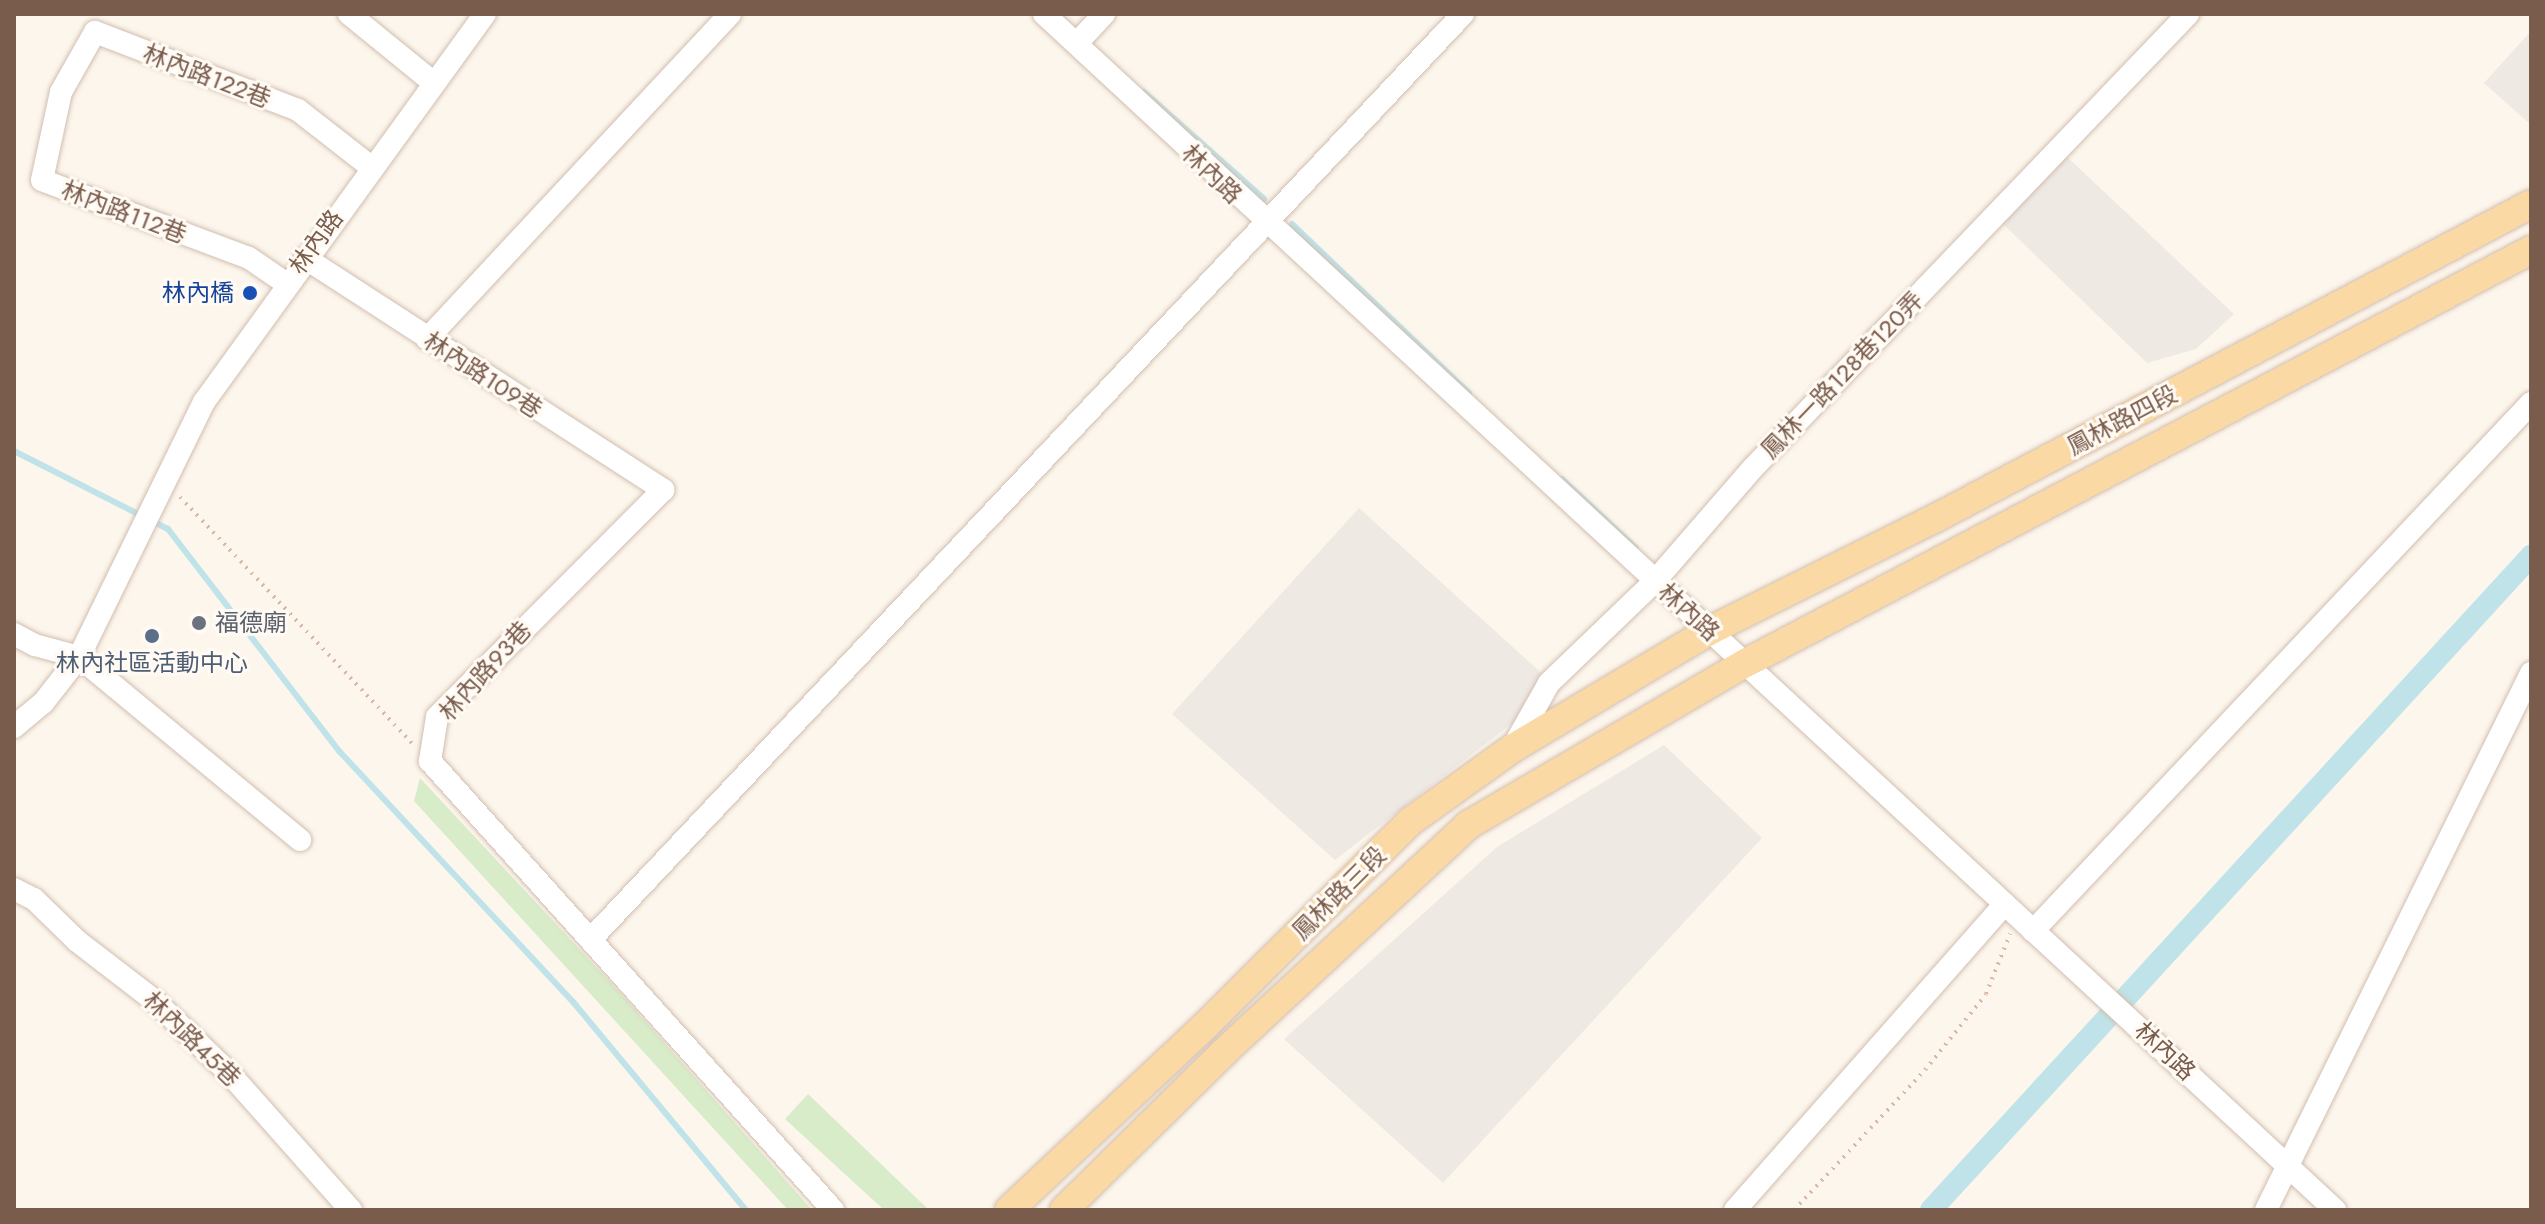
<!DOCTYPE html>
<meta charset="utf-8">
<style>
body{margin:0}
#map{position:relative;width:2545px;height:1224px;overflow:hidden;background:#fdf6ec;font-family:Jost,"Noto Sans TC",sans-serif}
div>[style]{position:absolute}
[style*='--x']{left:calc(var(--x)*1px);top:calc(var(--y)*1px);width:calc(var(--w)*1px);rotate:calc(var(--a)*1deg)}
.industrial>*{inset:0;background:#efe9e4}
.green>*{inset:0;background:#d8ecc9}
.stream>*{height:6px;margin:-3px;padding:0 3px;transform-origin:3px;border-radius:3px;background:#bfe3e8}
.canal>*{height:22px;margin:-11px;padding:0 11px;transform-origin:11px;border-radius:11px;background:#bfe3e8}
.path>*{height:4px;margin-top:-2px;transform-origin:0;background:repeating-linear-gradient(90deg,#d9b8a5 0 2px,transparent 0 8px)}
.roads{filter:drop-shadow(0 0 2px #d1beb0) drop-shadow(0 0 2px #d1beb0)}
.minor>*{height:22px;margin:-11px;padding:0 11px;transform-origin:11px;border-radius:11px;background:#fff}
.major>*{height:28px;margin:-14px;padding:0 14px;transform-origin:14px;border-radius:14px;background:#fbd9a5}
.dots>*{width:22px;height:22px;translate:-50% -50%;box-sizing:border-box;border:4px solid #fffaf3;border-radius:50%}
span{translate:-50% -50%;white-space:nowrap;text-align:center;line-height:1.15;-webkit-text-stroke:6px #fffaf3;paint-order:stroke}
.street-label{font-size:24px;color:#7a5c4d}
.transit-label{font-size:24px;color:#164399}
.right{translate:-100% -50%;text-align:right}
.worship-label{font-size:24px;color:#5b616d}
.left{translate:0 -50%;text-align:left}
.service-label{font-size:24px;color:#4e5e75}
.frame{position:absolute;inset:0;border:16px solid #7a5c4d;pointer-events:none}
</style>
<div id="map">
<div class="industrial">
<div style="clip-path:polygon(2531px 31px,2531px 125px,2484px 83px)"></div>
<div style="clip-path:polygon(2064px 154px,2234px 314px,2196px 349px,2147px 363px,2001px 222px)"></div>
<div style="clip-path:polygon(1359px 508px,1558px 688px,1335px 860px,1172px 714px)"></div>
<div style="clip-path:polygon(1664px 745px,1762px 838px,1443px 1183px,1284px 1039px,1497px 847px)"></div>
</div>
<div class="green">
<div style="clip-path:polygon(420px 778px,623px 996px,812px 1210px,788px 1210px,414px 801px)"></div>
<div style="clip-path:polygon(808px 1094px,929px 1210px,884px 1210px,785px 1119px)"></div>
</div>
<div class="stream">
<div style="--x:1144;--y:92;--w:161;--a:41.7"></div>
<div style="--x:1292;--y:224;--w:245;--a:43.7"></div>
<div style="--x:14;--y:451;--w:173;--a:26.9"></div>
<div style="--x:168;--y:529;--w:282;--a:52.4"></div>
<div style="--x:340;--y:752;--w:343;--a:47"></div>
<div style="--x:574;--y:1003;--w:269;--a:50.3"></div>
<div style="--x:1562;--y:479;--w:101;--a:43"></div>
</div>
<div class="canal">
<div style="--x:1931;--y:1210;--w:888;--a:-47.47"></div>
</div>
<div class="path">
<div style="--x:180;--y:497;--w:340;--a:46.7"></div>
<div style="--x:1794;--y:1210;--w:192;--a:-46.9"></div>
<div style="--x:1925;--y:1070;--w:97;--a:-51.2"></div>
<div style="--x:1986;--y:994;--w:65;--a:-68.2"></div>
</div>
<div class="roads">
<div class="minor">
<div style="--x:349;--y:14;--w:109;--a:39.1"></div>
<div style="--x:1044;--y:14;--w:1760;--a:42.81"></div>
<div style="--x:1077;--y:43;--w:40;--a:-47"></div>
<div style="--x:305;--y:258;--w:427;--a:32.9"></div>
<div style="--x:663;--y:490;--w:320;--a:134.9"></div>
<div style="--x:437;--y:717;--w:45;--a:99"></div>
<div style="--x:430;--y:761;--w:603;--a:48.09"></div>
<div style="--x:287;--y:284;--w:46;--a:-145.6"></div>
<div style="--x:249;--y:258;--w:221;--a:-159.4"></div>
<div style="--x:42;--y:180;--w:90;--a:-77.8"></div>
<div style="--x:61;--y:92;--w:69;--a:-60.5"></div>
<div style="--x:95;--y:32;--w:217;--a:21"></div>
<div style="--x:298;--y:110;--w:93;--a:38"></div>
<div style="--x:427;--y:339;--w:444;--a:-47"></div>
<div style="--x:14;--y:634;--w:24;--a:28"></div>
<div style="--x:35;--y:645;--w:46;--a:15.3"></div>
<div style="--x:79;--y:657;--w:287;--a:39.6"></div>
<div style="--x:14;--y:727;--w:38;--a:-40"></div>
<div style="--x:43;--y:703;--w:58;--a:-52"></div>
<div style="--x:79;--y:657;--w:284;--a:-63.9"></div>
<div style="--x:204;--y:402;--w:479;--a:-54.1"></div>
<div style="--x:1513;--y:747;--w:73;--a:-60.6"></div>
<div style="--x:1549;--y:683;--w:147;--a:-43.9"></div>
<div style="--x:1655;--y:581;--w:150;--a:-49.1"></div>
<div style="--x:1753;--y:468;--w:629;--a:-46.22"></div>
<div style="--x:14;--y:889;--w:22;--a:27"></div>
<div style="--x:34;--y:899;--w:60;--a:44.3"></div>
<div style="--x:77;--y:941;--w:98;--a:37.6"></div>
<div style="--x:155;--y:1001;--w:106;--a:44.2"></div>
<div style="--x:231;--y:1075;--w:181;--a:48.4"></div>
<div style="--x:2033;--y:931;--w:726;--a:-46.67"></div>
<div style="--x:591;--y:939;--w:1271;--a:-46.69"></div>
<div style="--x:1735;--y:1210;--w:408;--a:-48.6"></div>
<div style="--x:2266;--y:1210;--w:599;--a:-63.73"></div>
</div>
<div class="major">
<div style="--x:1009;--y:1210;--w:270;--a:-43.2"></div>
<div style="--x:1206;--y:1025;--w:289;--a:-44.9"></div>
<div style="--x:1411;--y:821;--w:125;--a:-35.6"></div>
<div style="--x:1513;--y:748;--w:230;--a:-30.8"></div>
<div style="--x:1711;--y:630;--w:247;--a:-26.5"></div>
<div style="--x:1932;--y:520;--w:677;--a:-27.81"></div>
<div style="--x:1064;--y:1210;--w:223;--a:-44.6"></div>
<div style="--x:1223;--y:1053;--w:335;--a:-42.9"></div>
<div style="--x:1468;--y:825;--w:320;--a:-30.3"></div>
<div style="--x:1744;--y:664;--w:889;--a:-27.75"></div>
</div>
</div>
<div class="dots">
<div style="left:250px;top:293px;background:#1a4fb4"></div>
<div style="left:199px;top:623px;background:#6b7280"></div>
<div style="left:152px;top:636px;background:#5c6f8a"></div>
</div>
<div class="street-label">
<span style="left:207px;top:76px;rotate:21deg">林內路122巷</span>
<span style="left:1212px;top:174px;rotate:44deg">林內路</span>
<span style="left:124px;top:212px;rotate:21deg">林內路112巷</span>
<span style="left:316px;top:242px;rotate:-54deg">林內路</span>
<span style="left:483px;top:375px;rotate:33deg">林內路109巷</span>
<span style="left:1842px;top:375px;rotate:-46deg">鳳林一路128巷120弄</span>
<span style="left:2122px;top:420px;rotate:-28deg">鳳林路四段</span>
<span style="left:1689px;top:612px;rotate:42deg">林內路</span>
<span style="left:485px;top:671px;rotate:-48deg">林內路93巷</span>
<span style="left:1339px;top:893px;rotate:-45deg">鳳林路三段</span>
<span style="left:192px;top:1039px;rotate:44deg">林內路45巷</span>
<span style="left:2165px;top:1051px;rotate:43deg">林內路</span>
</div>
<div class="transit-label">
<span class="right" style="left:234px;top:293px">林內橋</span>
</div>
<div class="worship-label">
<span class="left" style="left:215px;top:623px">福德廟</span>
</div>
<div class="service-label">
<span style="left:152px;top:663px">林內社區活動中心</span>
</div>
<div class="frame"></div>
</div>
